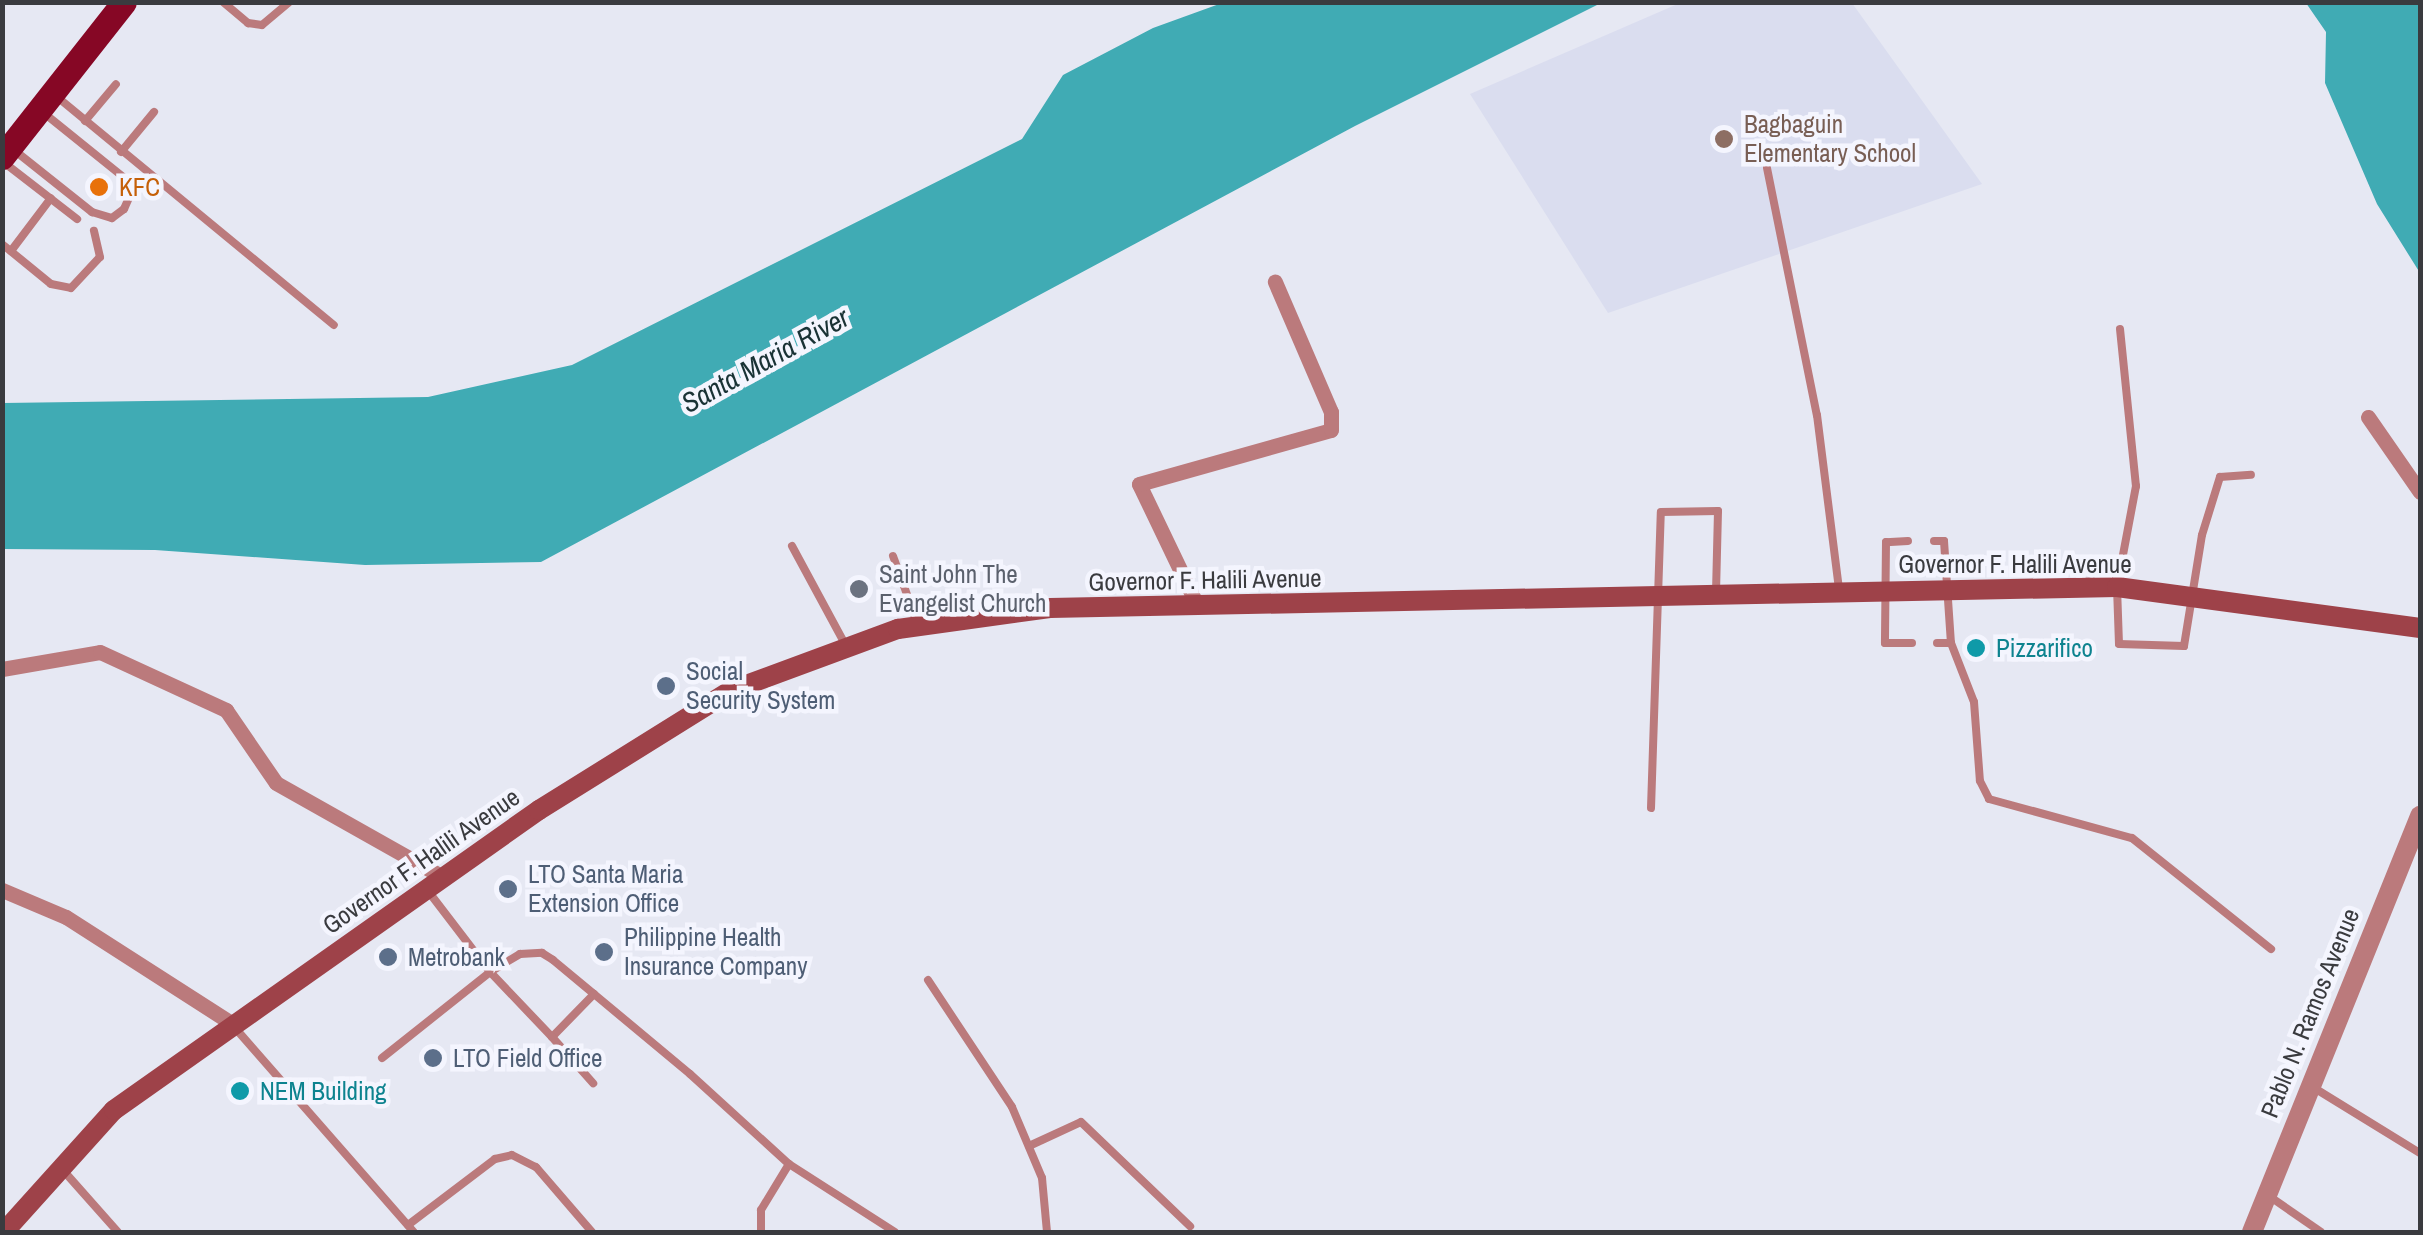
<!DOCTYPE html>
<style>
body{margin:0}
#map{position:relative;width:2423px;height:1235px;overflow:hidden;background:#e6e8f3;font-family:"Archivo Narrow",sans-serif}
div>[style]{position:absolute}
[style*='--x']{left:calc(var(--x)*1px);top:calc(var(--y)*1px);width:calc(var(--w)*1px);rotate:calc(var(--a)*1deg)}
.built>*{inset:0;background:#daddef}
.water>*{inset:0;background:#40abb4}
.service>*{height:8px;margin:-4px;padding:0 4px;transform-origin:4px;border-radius:4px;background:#bb7a7c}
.minor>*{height:15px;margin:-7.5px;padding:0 7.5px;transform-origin:7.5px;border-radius:7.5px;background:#bb7a7c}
.tertiary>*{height:20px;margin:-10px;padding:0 10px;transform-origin:10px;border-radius:10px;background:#bb7a7c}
.secondary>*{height:20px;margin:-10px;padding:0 10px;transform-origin:10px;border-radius:10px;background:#9e4249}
.primary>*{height:25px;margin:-12.5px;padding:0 12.5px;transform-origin:12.5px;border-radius:12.5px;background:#860725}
.dots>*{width:28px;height:28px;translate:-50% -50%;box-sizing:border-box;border:5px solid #f4f5fe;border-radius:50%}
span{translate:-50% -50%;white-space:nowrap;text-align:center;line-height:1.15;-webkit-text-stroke:9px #f4f5fe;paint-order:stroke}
.education-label{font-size:25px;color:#785e54}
.left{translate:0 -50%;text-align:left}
.food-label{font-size:25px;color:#c56008}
.street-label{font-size:25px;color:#3a3b3f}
.worship-label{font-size:25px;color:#5b616d}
.culture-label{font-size:25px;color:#0d838f}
.service-label{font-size:25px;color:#4e5e75}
.water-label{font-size:28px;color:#1a3235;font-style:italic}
.frame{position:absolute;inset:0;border:5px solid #3a3b3f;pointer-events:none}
</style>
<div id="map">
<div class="built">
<div style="clip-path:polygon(1680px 3px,1852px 3px,1982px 184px,1608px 313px,1470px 94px)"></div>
</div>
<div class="water">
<div style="clip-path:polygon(1222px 3px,1601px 3px,1355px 126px,541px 562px,365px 565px,155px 550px,3px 549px,3px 403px,428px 397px,572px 365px,1022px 139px,1063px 75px,1153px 28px)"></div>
<div style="clip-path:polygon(2306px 3px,2420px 3px,2420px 273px,2377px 204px,2325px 83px,2326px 32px)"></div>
</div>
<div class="service">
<div style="--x:223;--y:2;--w:33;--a:40"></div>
<div style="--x:248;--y:23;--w:14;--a:8"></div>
<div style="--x:262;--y:25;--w:35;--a:-40"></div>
<div style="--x:56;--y:96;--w:360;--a:39.5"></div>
<div style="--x:85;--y:121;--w:48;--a:-50"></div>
<div style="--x:14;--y:150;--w:100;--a:38.5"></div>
<div style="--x:92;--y:212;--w:21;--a:17"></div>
<div style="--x:112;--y:218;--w:15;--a:-37"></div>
<div style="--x:124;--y:209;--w:20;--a:-66"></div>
<div style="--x:132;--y:191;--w:12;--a:-114"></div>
<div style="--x:127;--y:180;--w:107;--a:-141.1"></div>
<div style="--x:121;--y:152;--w:52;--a:-50.5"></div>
<div style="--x:2;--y:161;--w:95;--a:37.7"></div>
<div style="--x:1767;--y:168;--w:252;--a:78.6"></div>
<div style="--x:1817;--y:415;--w:175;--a:82.8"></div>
<div style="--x:2;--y:244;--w:63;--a:39.2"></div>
<div style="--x:51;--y:284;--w:20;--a:11"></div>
<div style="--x:71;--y:288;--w:42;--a:-46.9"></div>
<div style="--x:100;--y:257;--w:27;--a:-103"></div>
<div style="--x:11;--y:251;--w:66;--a:-53"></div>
<div style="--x:2120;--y:329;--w:158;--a:84.2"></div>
<div style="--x:2136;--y:486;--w:103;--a:100.7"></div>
<div style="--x:2117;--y:587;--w:57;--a:88"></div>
<div style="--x:2119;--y:644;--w:65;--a:1.8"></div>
<div style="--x:2184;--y:646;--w:112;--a:-80.8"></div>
<div style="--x:2202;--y:535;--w:61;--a:-72.8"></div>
<div style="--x:2220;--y:477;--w:31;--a:-4"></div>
<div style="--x:1908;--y:541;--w:22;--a:177"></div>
<div style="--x:1886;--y:542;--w:101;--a:90.6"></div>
<div style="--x:1885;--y:643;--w:27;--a:0"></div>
<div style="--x:1934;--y:541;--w:10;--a:0"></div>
<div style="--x:1944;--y:541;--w:102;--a:86.1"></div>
<div style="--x:1951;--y:643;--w:14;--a:180"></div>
<div style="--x:792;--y:546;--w:114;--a:61.6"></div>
<div style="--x:893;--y:556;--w:70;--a:70"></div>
<div style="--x:1951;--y:643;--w:63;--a:68.7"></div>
<div style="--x:1974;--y:702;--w:79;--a:85.7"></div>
<div style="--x:1980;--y:781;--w:20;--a:63"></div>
<div style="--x:1989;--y:799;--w:148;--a:15.3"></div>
<div style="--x:2132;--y:838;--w:178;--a:38.6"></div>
<div style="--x:1651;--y:808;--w:296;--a:-88.1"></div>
<div style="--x:1661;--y:512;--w:57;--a:-1"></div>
<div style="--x:1718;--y:511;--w:82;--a:91.4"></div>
<div style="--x:928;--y:980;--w:152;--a:56.5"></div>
<div style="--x:1012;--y:1107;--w:77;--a:67.1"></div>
<div style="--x:1042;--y:1178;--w:54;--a:84.7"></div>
<div style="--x:594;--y:994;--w:60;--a:134.3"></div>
<div style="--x:552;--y:1037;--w:90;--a:-133.6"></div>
<div style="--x:490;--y:972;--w:35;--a:-31"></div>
<div style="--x:520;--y:954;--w:22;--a:-3"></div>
<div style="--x:542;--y:953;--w:13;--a:32"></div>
<div style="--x:553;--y:960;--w:53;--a:39.7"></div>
<div style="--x:594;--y:994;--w:125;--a:39.8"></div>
<div style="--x:690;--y:1074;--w:134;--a:42.3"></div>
<div style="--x:789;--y:1164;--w:126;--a:32.7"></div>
<div style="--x:236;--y:1029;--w:270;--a:48.8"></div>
<div style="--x:552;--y:1037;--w:62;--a:48.3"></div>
<div style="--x:382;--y:1058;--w:138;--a:-38.5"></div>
<div style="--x:490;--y:972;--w:102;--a:-127.4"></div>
<div style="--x:2311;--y:1086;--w:128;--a:31.6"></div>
<div style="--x:1029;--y:1146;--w:57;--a:-24.8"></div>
<div style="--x:1081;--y:1122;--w:151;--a:43.7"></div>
<div style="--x:62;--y:1169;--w:84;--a:48.4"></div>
<div style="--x:2269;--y:1196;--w:63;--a:34.7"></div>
<div style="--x:408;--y:1225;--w:109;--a:-37.2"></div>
<div style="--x:495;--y:1159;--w:17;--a:-13"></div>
<div style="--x:512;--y:1155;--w:27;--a:27"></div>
<div style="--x:536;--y:1167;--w:86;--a:49.3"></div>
<div style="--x:761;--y:1232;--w:22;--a:-90"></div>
<div style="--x:761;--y:1210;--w:54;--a:-58.7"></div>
</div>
<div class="minor">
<div style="--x:2368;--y:417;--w:91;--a:55.3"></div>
<div style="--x:1197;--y:605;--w:134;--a:-115.6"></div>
<div style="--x:1139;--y:484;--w:199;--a:-15.7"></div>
<div style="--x:1331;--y:430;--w:18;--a:-90"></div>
<div style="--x:1331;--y:412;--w:142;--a:-113.3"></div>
<div style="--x:2;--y:669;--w:99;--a:-9.8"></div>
<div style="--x:100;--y:652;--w:139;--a:24.7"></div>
<div style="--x:226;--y:710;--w:88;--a:55.6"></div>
<div style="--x:276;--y:783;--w:192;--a:29.4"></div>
<div style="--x:2;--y:890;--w:69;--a:22.9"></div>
<div style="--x:66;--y:917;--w:196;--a:32.7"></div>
</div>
<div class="tertiary">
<div style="--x:2252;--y:1232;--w:449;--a:-68"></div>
</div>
<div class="secondary">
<div style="--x:4;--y:1232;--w:164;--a:-48"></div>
<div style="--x:114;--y:1110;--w:520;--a:-35.22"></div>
<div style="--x:539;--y:810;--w:225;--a:-31.9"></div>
<div style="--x:730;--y:691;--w:179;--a:-20.3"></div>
<div style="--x:898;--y:629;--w:153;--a:-7.9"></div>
<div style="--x:1050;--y:608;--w:1067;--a:-1.13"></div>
<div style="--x:2117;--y:587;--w:306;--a:7.7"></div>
</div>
<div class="primary">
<div style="--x:2;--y:157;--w:197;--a:-51.8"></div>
</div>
<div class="dots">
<div style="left:1724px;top:139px;background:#8d6e63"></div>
<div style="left:99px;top:187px;background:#e8710a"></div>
<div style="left:859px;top:589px;background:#6b7280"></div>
<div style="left:1976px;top:648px;background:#0f9aa8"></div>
<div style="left:666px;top:686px;background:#5c6f8a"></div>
<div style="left:508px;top:889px;background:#5c6f8a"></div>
<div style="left:604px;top:952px;background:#5c6f8a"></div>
<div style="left:388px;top:957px;background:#5c6f8a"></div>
<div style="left:433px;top:1058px;background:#5c6f8a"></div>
<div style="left:240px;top:1091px;background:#0f9aa8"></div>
</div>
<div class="education-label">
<span class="left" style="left:1744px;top:139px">Bagbaguin<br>Elementary School</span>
</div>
<div class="food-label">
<span class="left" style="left:119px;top:187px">KFC</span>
</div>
<div class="street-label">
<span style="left:2015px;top:564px">Governor F. Halili Avenue</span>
<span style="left:1205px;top:580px;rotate:-1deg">Governor F. Halili Avenue</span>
<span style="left:421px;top:861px;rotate:-35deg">Governor F. Halili Avenue</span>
<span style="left:2310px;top:1013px;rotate:-68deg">Pablo N. Ramos Avenue</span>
</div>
<div class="worship-label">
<span class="left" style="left:879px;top:589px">Saint John The<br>Evangelist Church</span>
</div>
<div class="culture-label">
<span class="left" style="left:1996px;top:648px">Pizzarifico</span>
<span class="left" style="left:260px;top:1091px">NEM Building</span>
</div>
<div class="service-label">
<span class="left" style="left:686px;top:686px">Social<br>Security System</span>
<span class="left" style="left:528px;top:889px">LTO Santa Maria<br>Extension Office</span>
<span class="left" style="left:624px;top:952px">Philippine Health<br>Insurance Company</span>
<span class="left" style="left:408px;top:957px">Metrobank</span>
<span class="left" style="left:453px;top:1058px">LTO Field Office</span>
</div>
<div class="water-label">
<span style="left:765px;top:360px;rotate:-29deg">Santa Maria River</span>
</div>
<div class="frame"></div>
</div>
